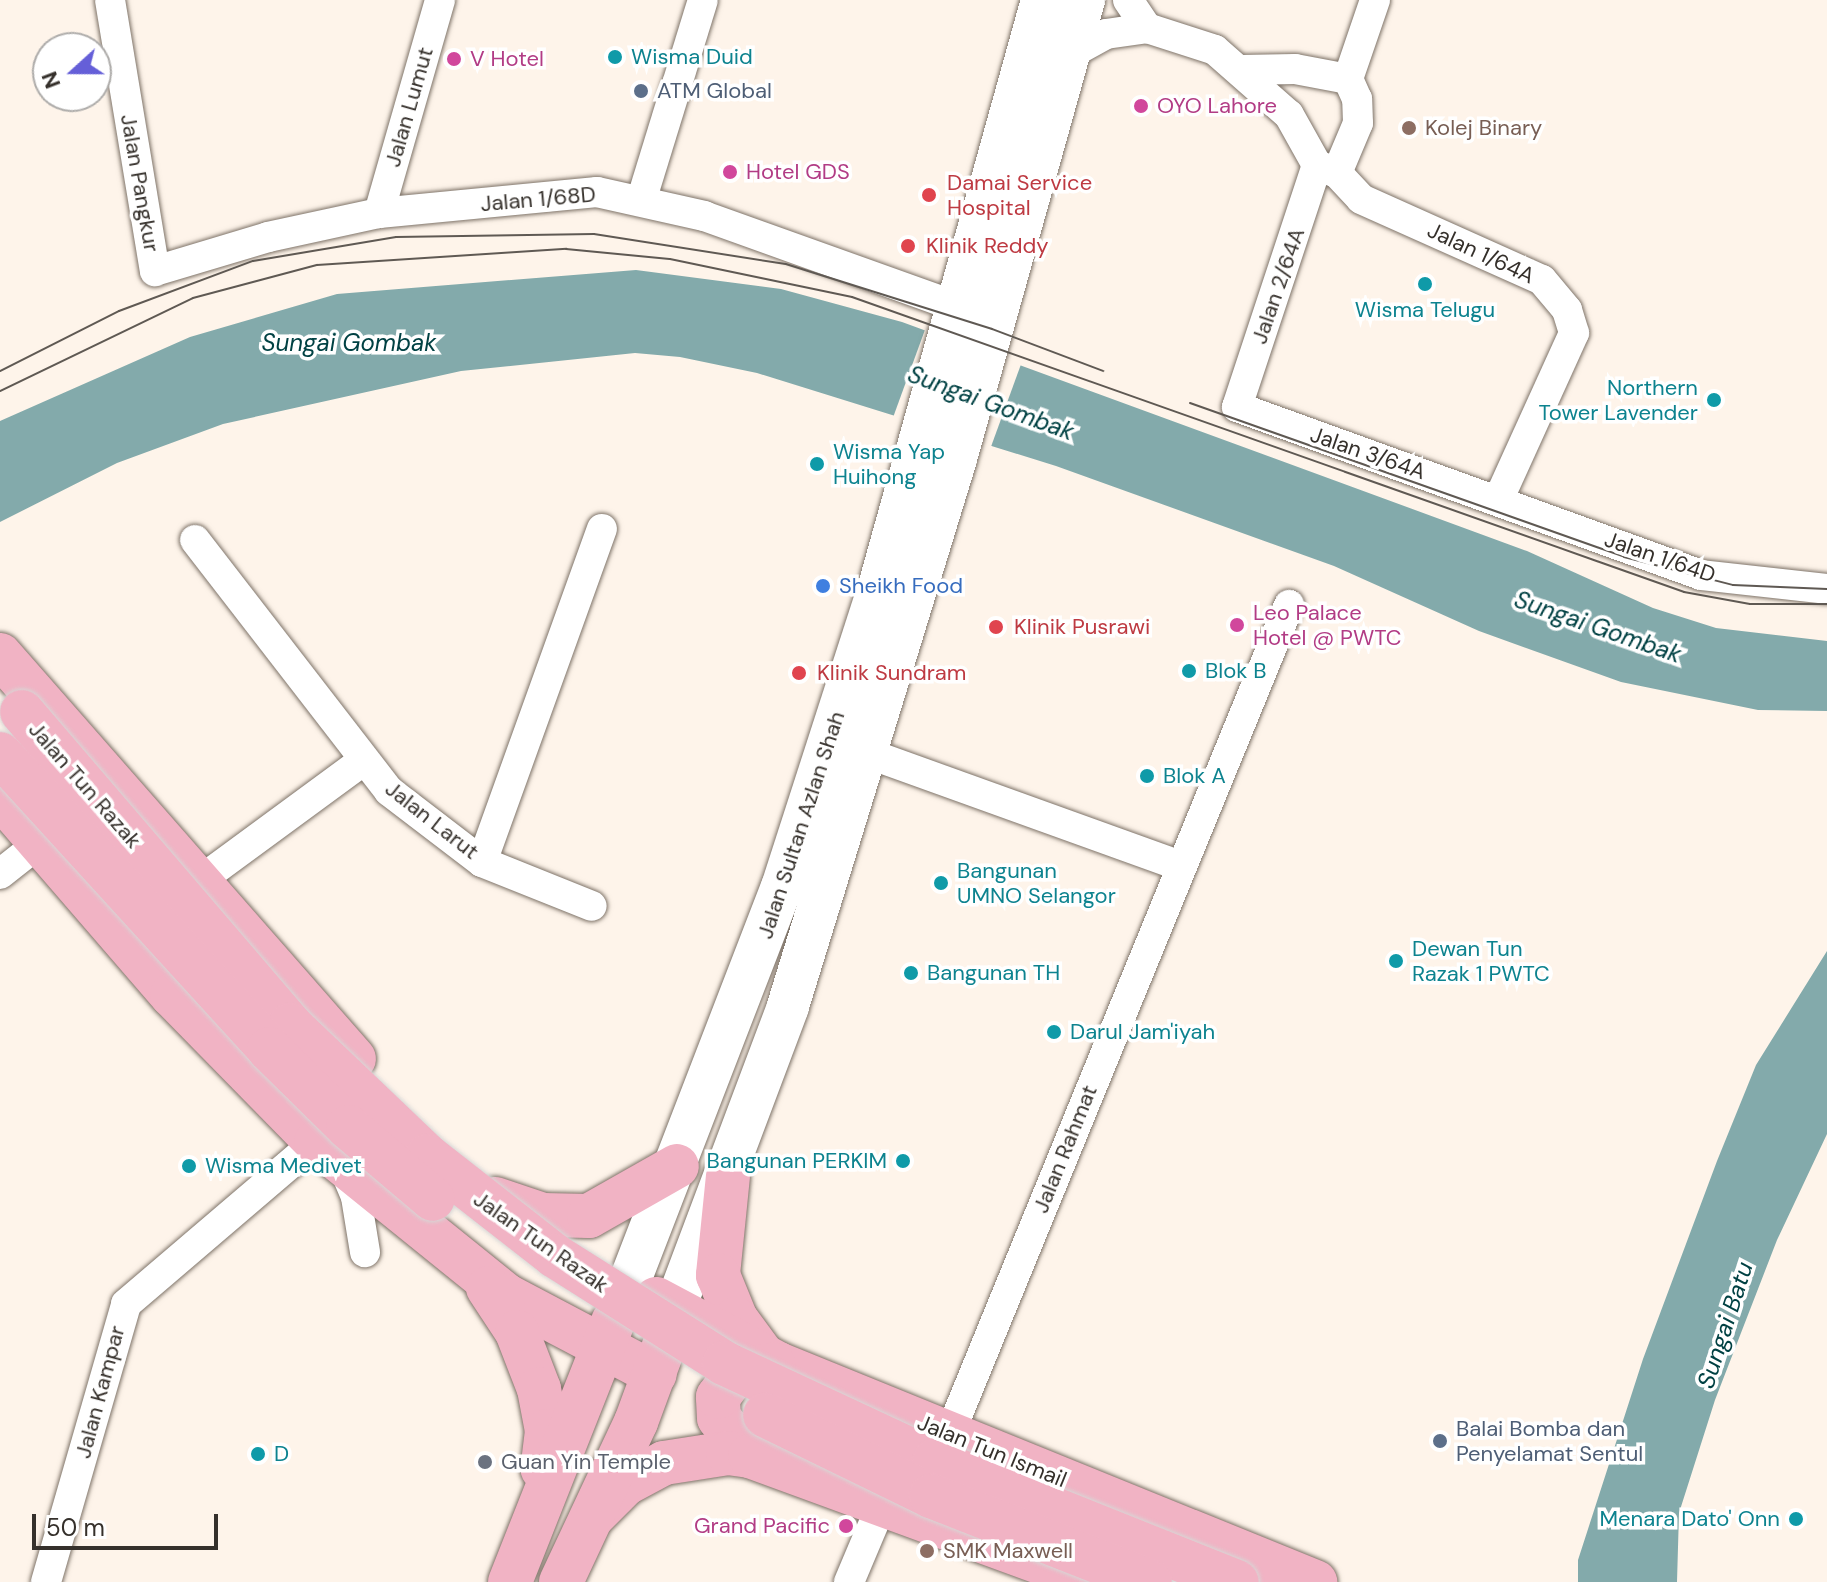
<!DOCTYPE html>
<style>
body{margin:0}
#map{position:relative;width:1827px;height:1582px;overflow:hidden;background:#fef4ea;font-family:"DM Sans",sans-serif}
div>[style]{position:absolute}
[style*='--x']{left:calc(var(--x)*1px);top:calc(var(--y)*1px);width:calc(var(--w)*1px);rotate:calc(var(--a)*1deg)}
.water>*{inset:0;background:#83aaab}
.pier>*{inset:0;background:#fef4ea;transform-origin:0 0}
.roads{filter:drop-shadow(0 0 2px #7e7368) drop-shadow(0 0 2px #7e7368)}
.minor>*{height:30px;margin:-15px;padding:0 15px;transform-origin:15px;border-radius:15px;background:#fff}
.secondary>*{height:42px;margin:-21px;padding:0 21px;transform-origin:21px;border-radius:21px;background:#fff}
.primary>*{height:44px;margin:-22px;padding:0 22px;transform-origin:22px;border-radius:22px;background:#f1b3c4}
.tram>*{height:2px;margin:-1px;padding:0 1px;transform-origin:1px;border-radius:1px;background:#5f5953}
.bridges{filter:drop-shadow(0 0 2px #d7d6d5) drop-shadow(0 0 2px #d7d6d5)}
.primary-bridge>*{height:44px;margin:-22px;padding:0 22px;transform-origin:22px;border-radius:22px;background:#f1b3c4}
.dots>*{width:22px;height:22px;translate:-50% -50%;box-sizing:border-box;border:4px solid #fff;border-radius:50%}
span{translate:-50% -50%;white-space:nowrap;text-align:center;line-height:1.15;-webkit-text-stroke:7px #fff;paint-order:stroke}
.culture-label{font-size:22px;color:#0d838f}
.left{translate:0 -50%;text-align:left}
.right{translate:-100% -50%;text-align:right}
.hotel-label{font-size:22px;color:#b23c85}
.service-label{font-size:22px;color:#4e5e75}
.street-label{font-size:22px;color:#35302b}
.education-label{font-size:22px;color:#785e54}
.health-label{font-size:22px;color:#be3a42}
.shop-label{font-size:22px;color:#366cbe}
.worship-label{font-size:22px;color:#5b616d}
.water-label{font-size:24px;color:#004143;font-style:italic}
.north{position:absolute;left:32px;top:32px;width:80px;height:80px;box-sizing:border-box;background:#fff;border:2px solid #aeacaa;border-radius:50%;rotate:249deg;font-size:22px;font-weight:700;line-height:32px;text-align:center;color:#35302b}
.north::after{content:'';display:block;margin:auto;width:28px;height:36px;background:#655fd8;clip-path:polygon(50% 0,100% 100%,50% 72%,0 100%)}
.scale{position:absolute;left:32px;top:1514px;width:186px;height:36px;box-sizing:border-box;border:4px solid #35302b;border-top:0;padding-left:10px;font-size:24px;line-height:28px;white-space:nowrap;color:#35302b;-webkit-text-stroke:6px #fff;paint-order:stroke}
</style>
<div id="map">
<div class="water">
<div style="clip-path:polygon(636px 270px,781px 289px,902px 322px,1527px 551px,1653px 608px,1716px 628px,1827px 641px,1827px 711px,1758px 710px,1621px 682px,1479px 631px,1334px 566px,1056px 466px,757px 373px,680px 357px,635px 353px,461px 371px,223px 424px,117px 463px,0 522px,0 421px,190px 337px,337px 294px)"></div>
<div style="clip-path:polygon(1827px 951px,1827px 1134px,1777px 1240px,1715px 1400px,1679px 1513px,1677px 1582px,1578px 1582px,1578px 1560px,1643px 1359px,1717px 1161px,1756px 1065px)"></div>
</div>
<div class="pier">
<div style="left:926px;top:327px;width:102px;height:98px;rotate:20deg"></div>
</div>
<div class="roads">
<div class="minor">
<div style="--x:110;--y:0;--w:275;--a:80.6"></div>
<div style="--x:155;--y:271;--w:118;--a:-16.7"></div>
<div style="--x:268;--y:237;--w:114;--a:-12.2"></div>
<div style="--x:379;--y:213;--w:219;--a:-5.5"></div>
<div style="--x:597;--y:192;--w:110;--a:12.6"></div>
<div style="--x:704;--y:216;--w:253;--a:19.7"></div>
<div style="--x:942;--y:301;--w:16;--a:-4"></div>
<div style="--x:1128;--y:0;--w:34;--a:56"></div>
<div style="--x:1070;--y:54;--w:41;--a:-29.1"></div>
<div style="--x:1106;--y:34;--w:41;--a:-8.3"></div>
<div style="--x:1147;--y:28;--w:71;--a:17.9"></div>
<div style="--x:1215;--y:50;--w:98;--a:41.3"></div>
<div style="--x:1289;--y:115;--w:57;--a:60.8"></div>
<div style="--x:1317;--y:165;--w:22;--a:22"></div>
<div style="--x:1337;--y:173;--w:35;--a:47"></div>
<div style="--x:1361;--y:199;--w:198;--a:24.1"></div>
<div style="--x:1542;--y:280;--w:39;--a:50"></div>
<div style="--x:1567;--y:310;--w:24;--a:73"></div>
<div style="--x:1574;--y:333;--w:181;--a:114.4"></div>
<div style="--x:1242;--y:70;--w:53;--a:-1.1"></div>
<div style="--x:1295;--y:69;--w:54;--a:10.7"></div>
<div style="--x:1317;--y:165;--w:255;--a:108.3"></div>
<div style="--x:1237;--y:407;--w:493;--a:19.9"></div>
<div style="--x:1701;--y:575;--w:127;--a:6.3"></div>
<div style="--x:1337;--y:173;--w:54;--a:-67.2"></div>
<div style="--x:1358;--y:123;--w:24;--a:-92"></div>
<div style="--x:1357;--y:99;--w:22;--a:-114"></div>
<div style="--x:1348;--y:79;--w:83;--a:-71.1"></div>
<div style="--x:642;--y:198;--w:207;--a:-72.9"></div>
<div style="--x:379;--y:213;--w:222;--a:-74"></div>
<div style="--x:195;--y:540;--w:317;--a:52.3"></div>
<div style="--x:389;--y:791;--w:117;--a:37.4"></div>
<div style="--x:482;--y:862;--w:118;--a:21.8"></div>
<div style="--x:864;--y:752;--w:336;--a:19.8"></div>
<div style="--x:482;--y:862;--w:354;--a:-70.2"></div>
<div style="--x:0;--y:874;--w:48;--a:-38.3"></div>
<div style="--x:198;--y:882;--w:205;--a:-36.3"></div>
<div style="--x:343;--y:1166;--w:34;--a:67"></div>
<div style="--x:356;--y:1197;--w:56;--a:80.7"></div>
<div style="--x:950;--y:1433;--w:895;--a:-67.73"></div>
<div style="--x:46;--y:1582;--w:289;--a:-73.9"></div>
<div style="--x:126;--y:1304;--w:250;--a:-40.5"></div>
<div style="--x:849;--y:1582;--w:85;--a:-67.1"></div>
</div>
<div class="secondary">
<div style="--x:629;--y:1283;--w:425;--a:-68.9"></div>
<div style="--x:782;--y:887;--w:319;--a:-72.1"></div>
<div style="--x:880;--y:583;--w:605;--a:-74.47"></div>
<div style="--x:674;--y:1310;--w:325;--a:-69.4"></div>
<div style="--x:788;--y:1006;--w:569;--a:-72.93"></div>
<div style="--x:955;--y:462;--w:480;--a:-74.4"></div>
</div>
<div class="primary">
<div style="--x:0;--y:655;--w:537;--a:48.77"></div>
<div style="--x:0;--y:796;--w:263;--a:49.2"></div>
<div style="--x:172;--y:995;--w:206;--a:45.6"></div>
<div style="--x:316;--y:1142;--w:245;--a:38.9"></div>
<div style="--x:507;--y:1296;--w:167;--a:27.8"></div>
<div style="--x:728;--y:1176;--w:100;--a:95.8"></div>
<div style="--x:718;--y:1275;--w:48;--a:67.8"></div>
<div style="--x:736;--y:1319;--w:42;--a:53.7"></div>
<div style="--x:495;--y:1199;--w:51;--a:18.4"></div>
<div style="--x:543;--y:1215;--w:46;--a:1.2"></div>
<div style="--x:589;--y:1216;--w:101;--a:-29.6"></div>
<div style="--x:488;--y:1288;--w:53;--a:56.6"></div>
<div style="--x:517;--y:1332;--w:61;--a:68.9"></div>
<div style="--x:539;--y:1389;--w:43;--a:79.2"></div>
<div style="--x:547;--y:1431;--w:38;--a:97"></div>
<div style="--x:656;--y:1299;--w:138;--a:28"></div>
<div style="--x:778;--y:1364;--w:580;--a:22.1"></div>
<div style="--x:750;--y:1456;--w:49;--a:-129.2"></div>
<div style="--x:719;--y:1418;--w:21;--a:-93"></div>
<div style="--x:718;--y:1397;--w:34;--a:-53"></div>
<div style="--x:738;--y:1370;--w:36;--a:-9"></div>
<div style="--x:593;--y:1516;--w:45;--a:-45"></div>
<div style="--x:625;--y:1484;--w:44;--a:-28.3"></div>
<div style="--x:664;--y:1463;--w:65;--a:-8.9"></div>
<div style="--x:728;--y:1453;--w:22;--a:8"></div>
<div style="--x:750;--y:1456;--w:356;--a:20.1"></div>
<div style="--x:510;--y:1582;--w:280;--a:-68.4"></div>
<div style="--x:561;--y:1582;--w:177;--a:-64.9"></div>
<div style="--x:636;--y:1422;--w:81;--a:-69.8"></div>
</div>
</div>
<div class="tram">
<div style="--x:0;--y:371;--w:133;--a:-26.8"></div>
<div style="--x:119;--y:311;--w:143;--a:-20.5"></div>
<div style="--x:253;--y:261;--w:145;--a:-9.5"></div>
<div style="--x:396;--y:237;--w:198;--a:-0.9"></div>
<div style="--x:594;--y:234;--w:194;--a:8.9"></div>
<div style="--x:786;--y:264;--w:216;--a:17.5"></div>
<div style="--x:992;--y:329;--w:119;--a:20.7"></div>
<div style="--x:0;--y:391;--w:214;--a:-25.7"></div>
<div style="--x:193;--y:298;--w:128;--a:-14.9"></div>
<div style="--x:317;--y:265;--w:250;--a:-3.7"></div>
<div style="--x:566;--y:249;--w:104;--a:5.5"></div>
<div style="--x:670;--y:259;--w:186;--a:11.8"></div>
<div style="--x:852;--y:297;--w:883;--a:19.52"></div>
<div style="--x:1684;--y:592;--w:67;--a:10.3"></div>
<div style="--x:1750;--y:604;--w:77;--a:0"></div>
<div style="--x:1190;--y:403;--w:461;--a:19.5"></div>
<div style="--x:1624;--y:557;--w:113;--a:14.4"></div>
<div style="--x:1733;--y:585;--w:94;--a:2.4"></div>
</div>
<div class="bridges">
<div class="primary-bridge">
<div style="--x:22;--y:712;--w:412;--a:49.4"></div>
<div style="--x:290;--y:1025;--w:190;--a:43.7"></div>
<div style="--x:427;--y:1156;--w:162;--a:38"></div>
<div style="--x:555;--y:1256;--w:200;--a:32.3"></div>
<div style="--x:724;--y:1363;--w:232;--a:25"></div>
<div style="--x:934;--y:1461;--w:326;--a:21.8"></div>
<div style="--x:0;--y:754;--w:399;--a:47.6"></div>
<div style="--x:269;--y:1049;--w:111;--a:44.6"></div>
<div style="--x:348;--y:1127;--w:111;--a:40.3"></div>
<div style="--x:765;--y:1415;--w:185;--a:26"></div>
<div style="--x:931;--y:1496;--w:235;--a:21.4"></div>
</div>
</div>
<div class="dots">
<div style="left:615px;top:57px;background:#0f9aa8"></div>
<div style="left:454px;top:59px;background:#d1479c"></div>
<div style="left:641px;top:91px;background:#5c6f8a"></div>
<div style="left:1141px;top:106px;background:#d1479c"></div>
<div style="left:1409px;top:128px;background:#8d6e63"></div>
<div style="left:730px;top:172px;background:#d1479c"></div>
<div style="left:929px;top:195px;background:#e0444e"></div>
<div style="left:908px;top:246px;background:#e0444e"></div>
<div style="left:1425px;top:284px;background:#0f9aa8"></div>
<div style="left:1714px;top:400px;background:#0f9aa8"></div>
<div style="left:817px;top:464px;background:#0f9aa8"></div>
<div style="left:823px;top:586px;background:#3f7fe0"></div>
<div style="left:1237px;top:625px;background:#d1479c"></div>
<div style="left:996px;top:627px;background:#e0444e"></div>
<div style="left:1189px;top:671px;background:#0f9aa8"></div>
<div style="left:799px;top:673px;background:#e0444e"></div>
<div style="left:1147px;top:776px;background:#0f9aa8"></div>
<div style="left:941px;top:883px;background:#0f9aa8"></div>
<div style="left:1396px;top:961px;background:#0f9aa8"></div>
<div style="left:911px;top:973px;background:#0f9aa8"></div>
<div style="left:1054px;top:1032px;background:#0f9aa8"></div>
<div style="left:903px;top:1161px;background:#0f9aa8"></div>
<div style="left:189px;top:1166px;background:#0f9aa8"></div>
<div style="left:1440px;top:1441px;background:#5c6f8a"></div>
<div style="left:258px;top:1454px;background:#0f9aa8"></div>
<div style="left:485px;top:1462px;background:#6b7280"></div>
<div style="left:1796px;top:1519px;background:#0f9aa8"></div>
<div style="left:846px;top:1526px;background:#d1479c"></div>
<div style="left:927px;top:1551px;background:#8d6e63"></div>
</div>
<div class="culture-label">
<span class="left" style="left:631px;top:57px">Wisma Duid</span>
<span style="left:1425px;top:310px">Wisma Telugu</span>
<span class="right" style="left:1698px;top:400px">Northern<br>Tower Lavender</span>
<span class="left" style="left:833px;top:464px">Wisma Yap<br>Huihong</span>
<span class="left" style="left:1205px;top:671px">Blok B</span>
<span class="left" style="left:1163px;top:776px">Blok A</span>
<span class="left" style="left:957px;top:883px">Bangunan<br>UMNO Selangor</span>
<span class="left" style="left:1412px;top:961px">Dewan Tun<br>Razak 1 PWTC</span>
<span class="left" style="left:927px;top:973px">Bangunan TH</span>
<span class="left" style="left:1070px;top:1032px">Darul Jam'iyah</span>
<span class="right" style="left:887px;top:1161px">Bangunan PERKIM</span>
<span class="left" style="left:205px;top:1166px">Wisma Medivet</span>
<span class="left" style="left:274px;top:1454px">D</span>
<span class="right" style="left:1780px;top:1519px">Menara Dato' Onn</span>
</div>
<div class="hotel-label">
<span class="left" style="left:470px;top:59px">V Hotel</span>
<span class="left" style="left:1157px;top:106px">OYO Lahore</span>
<span class="left" style="left:746px;top:172px">Hotel GDS</span>
<span class="left" style="left:1253px;top:625px">Leo Palace<br>Hotel @ PWTC</span>
<span class="right" style="left:830px;top:1526px">Grand Pacific</span>
</div>
<div class="service-label">
<span class="left" style="left:657px;top:91px">ATM Global</span>
<span class="left" style="left:1456px;top:1441px">Balai Bomba dan<br>Penyelamat Sentul</span>
</div>
<div class="street-label">
<span style="left:409px;top:107px;rotate:-74deg">Jalan Lumut</span>
<span style="left:140px;top:183px;rotate:80deg">Jalan Pangkur</span>
<span style="left:538px;top:199px;rotate:-5deg">Jalan 1/68D</span>
<span style="left:1481px;top:253px;rotate:25deg">Jalan 1/64A</span>
<span style="left:1278px;top:286px;rotate:-71deg">Jalan 2/64A</span>
<span style="left:1368px;top:453px;rotate:19deg">Jalan 3/64A</span>
<span style="left:1660px;top:557px;rotate:19deg">Jalan 1/64D</span>
<span style="left:85px;top:785px;rotate:49deg">Jalan Tun Razak</span>
<span style="left:432px;top:820px;rotate:38deg">Jalan Larut</span>
<span style="left:801px;top:825px;rotate:-72deg">Jalan Sultan Azlan Shah</span>
<span style="left:1065px;top:1149px;rotate:-68deg">Jalan Rahmat</span>
<span style="left:541px;top:1242px;rotate:35deg">Jalan Tun Razak</span>
<span style="left:100px;top:1392px;rotate:-75deg">Jalan Kampar</span>
<span style="left:992px;top:1451px;rotate:22deg">Jalan Tun Ismail</span>
</div>
<div class="education-label">
<span class="left" style="left:1425px;top:128px">Kolej Binary</span>
<span class="left" style="left:943px;top:1551px">SMK Maxwell</span>
</div>
<div class="health-label">
<span class="left" style="left:947px;top:195px">Damai Service<br>Hospital</span>
<span class="left" style="left:926px;top:246px">Klinik Reddy</span>
<span class="left" style="left:1014px;top:627px">Klinik Pusrawi</span>
<span class="left" style="left:817px;top:673px">Klinik Sundram</span>
</div>
<div class="shop-label">
<span class="left" style="left:839px;top:586px">Sheikh Food</span>
</div>
<div class="worship-label">
<span class="left" style="left:501px;top:1462px">Guan Yin Temple</span>
</div>
<div class="water-label">
<span style="left:349px;top:343px">Sungai Gombak</span>
<span style="left:991px;top:403px;rotate:20deg">Sungai Gombak</span>
<span style="left:1598px;top:627px;rotate:19deg">Sungai Gombak</span>
<span style="left:1725px;top:1325px;rotate:-72deg">Sungai Batu</span>
</div>
<div class="north">N</div>
<div class="scale">50 m</div>
</div>
